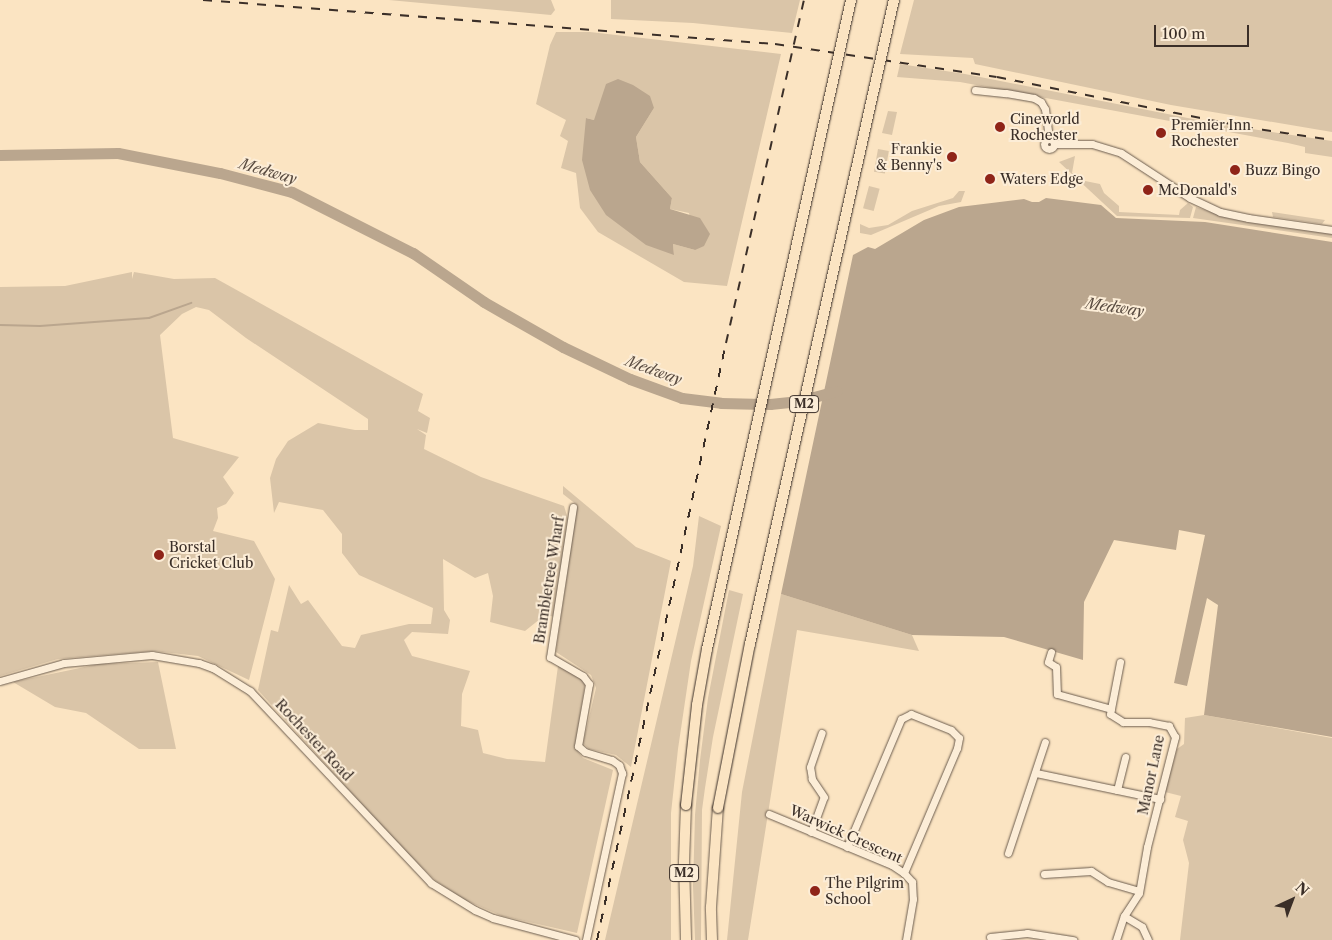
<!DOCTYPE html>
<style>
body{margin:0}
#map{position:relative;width:1332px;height:940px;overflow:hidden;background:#fbe4c2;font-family:"Libre Caslon Text",serif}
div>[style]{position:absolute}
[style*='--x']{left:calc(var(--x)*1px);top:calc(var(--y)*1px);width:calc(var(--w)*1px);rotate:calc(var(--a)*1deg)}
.green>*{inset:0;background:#dac5a8;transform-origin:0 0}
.water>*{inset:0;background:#baa68e}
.stream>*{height:2px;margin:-1px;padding:0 1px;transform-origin:1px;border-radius:1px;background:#baa68e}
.river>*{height:11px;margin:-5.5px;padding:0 5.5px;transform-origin:5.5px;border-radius:5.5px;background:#baa68e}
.roads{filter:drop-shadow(0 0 1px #6b5c4e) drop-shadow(0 0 1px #6b5c4e)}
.minor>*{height:7px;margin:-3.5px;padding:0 3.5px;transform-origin:3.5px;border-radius:3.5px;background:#fcedd7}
.minor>.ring{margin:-3.5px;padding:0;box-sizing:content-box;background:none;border:7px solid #fcedd7;border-radius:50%}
.highway>*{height:10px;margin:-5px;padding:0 5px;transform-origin:5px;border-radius:5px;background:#fbe4c2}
.rail>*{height:2px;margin-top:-1px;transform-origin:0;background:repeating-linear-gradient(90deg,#3b2f28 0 9px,transparent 0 18px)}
.bridges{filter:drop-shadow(0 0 1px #3b2f28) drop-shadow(0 0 1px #3b2f28)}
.highway-bridge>*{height:10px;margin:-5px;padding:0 5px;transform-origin:5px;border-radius:5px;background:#fbe4c2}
.dots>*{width:14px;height:14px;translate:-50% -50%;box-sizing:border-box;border:2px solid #fcedd7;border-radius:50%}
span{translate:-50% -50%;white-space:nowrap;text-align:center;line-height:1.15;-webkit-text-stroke:4px #fcedd7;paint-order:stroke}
.shield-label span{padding:1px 4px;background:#fcedd7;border:1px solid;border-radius:4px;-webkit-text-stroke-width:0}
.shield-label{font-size:12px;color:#3b2f28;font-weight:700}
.poi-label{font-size:14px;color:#3b2f28}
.left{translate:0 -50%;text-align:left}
.right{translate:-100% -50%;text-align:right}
.street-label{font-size:14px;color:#3b2f28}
.water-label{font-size:15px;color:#5b4d42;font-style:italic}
.north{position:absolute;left:1267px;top:875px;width:50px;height:50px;-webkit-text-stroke:4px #fcedd7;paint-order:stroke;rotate:43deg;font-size:14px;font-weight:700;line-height:20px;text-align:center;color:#3b2f28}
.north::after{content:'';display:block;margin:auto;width:18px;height:22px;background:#3b2f28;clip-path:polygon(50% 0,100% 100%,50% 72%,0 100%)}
.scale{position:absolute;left:1154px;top:25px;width:95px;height:22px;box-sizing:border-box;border:2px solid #3b2f28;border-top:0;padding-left:6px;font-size:15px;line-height:18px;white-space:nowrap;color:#3b2f28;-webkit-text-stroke:4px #fcedd7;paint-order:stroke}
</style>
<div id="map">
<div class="green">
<div style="clip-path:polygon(389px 0,551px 0,555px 10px,551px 15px)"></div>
<div style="clip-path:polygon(611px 0,800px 0,792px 33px,693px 23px,611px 19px)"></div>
<div style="clip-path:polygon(914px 0,1332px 0,1332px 132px,1171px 105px,975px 64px,973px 58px,900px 54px)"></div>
<div style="clip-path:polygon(evenodd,556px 32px,590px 32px,781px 54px,727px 286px,684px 282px,598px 232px,580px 208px,576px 173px,561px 168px,568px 141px,560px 136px,566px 120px,536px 104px,550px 45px,556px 32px,654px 108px,636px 137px,640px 162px,672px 198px,670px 209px,689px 213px,695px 250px,673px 244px,674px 255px,586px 118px,594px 120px,654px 108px)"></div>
<div style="clip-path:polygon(900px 64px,965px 74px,1218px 124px,1332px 141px,1332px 157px,1305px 153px,1305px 147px,1288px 143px,960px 82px,897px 77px)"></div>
<div style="clip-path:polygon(888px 111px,897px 112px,892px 135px,882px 133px)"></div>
<div style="left:878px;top:149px;width:11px;height:23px;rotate:10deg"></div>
<div style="clip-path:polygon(1075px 156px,1072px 173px,1085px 181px,1100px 184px,1104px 193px,1119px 206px,1119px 212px,1179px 215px,1180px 210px,1188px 203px,1193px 207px,1190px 218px,1117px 216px,1059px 162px)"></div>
<div style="left:869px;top:186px;width:11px;height:23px;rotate:15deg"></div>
<div style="clip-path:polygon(959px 191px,965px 191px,961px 202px,939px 206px,871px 235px,860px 233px,860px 224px,869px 228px,888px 225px,912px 211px,953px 198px)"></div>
<div style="clip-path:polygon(1196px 207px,1231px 219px,1332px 234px,1332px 238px,1193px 218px)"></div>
<div style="clip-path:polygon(1272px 212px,1325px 220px,1322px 224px,1273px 217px)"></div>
<div style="clip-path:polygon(132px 272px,132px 279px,134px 272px,174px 279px,215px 278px,423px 394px,418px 411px,430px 418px,427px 433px,417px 429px,426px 435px,424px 449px,481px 477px,564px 506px,568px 519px,555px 617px,545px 615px,525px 631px,490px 622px,493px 596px,488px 573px,475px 578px,443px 559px,444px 610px,450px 620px,448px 634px,412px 632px,404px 640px,412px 656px,470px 671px,462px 694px,461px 726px,478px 730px,483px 753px,507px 759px,545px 762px,558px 666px,584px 678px,585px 684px,575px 748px,583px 758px,613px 770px,577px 933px,502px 916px,465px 900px,436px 881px,393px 839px,258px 690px,271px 630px,278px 632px,289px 585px,301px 604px,308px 600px,342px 646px,355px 648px,361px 635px,409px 624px,431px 624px,433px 608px,359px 575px,342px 553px,342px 534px,323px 510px,279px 502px,274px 513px,270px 478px,276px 459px,288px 441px,318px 423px,355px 430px,368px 430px,368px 419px,246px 338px,209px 310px,196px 307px,182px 314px,160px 335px,173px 438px,239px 457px,223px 477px,234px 493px,226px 504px,217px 508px,218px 518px,213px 531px,254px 541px,275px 579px,249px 680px,198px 656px,154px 651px,58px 659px,0 676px,0 287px,65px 286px)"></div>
<div style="clip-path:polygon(563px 486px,636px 547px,671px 561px,631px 767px,616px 755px,589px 749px,583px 743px,596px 688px,591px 675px,556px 652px,577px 505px,563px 494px)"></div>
<div style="clip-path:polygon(699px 516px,721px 526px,691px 661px,678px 749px,671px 813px,671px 940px,605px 940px,693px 566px)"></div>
<div style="clip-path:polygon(729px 590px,743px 594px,713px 737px,705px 788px,702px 810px,701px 940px,695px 940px,693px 886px,695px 815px,700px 760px,708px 698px)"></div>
<div style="clip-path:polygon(781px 594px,912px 635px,919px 651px,797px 630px,748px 940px,727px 940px,742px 792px)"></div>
<div style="clip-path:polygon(158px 662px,176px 749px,139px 749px,86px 713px,55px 707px,13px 682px,99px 664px)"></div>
<div style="clip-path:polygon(1204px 715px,1332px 738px,1332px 940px,1180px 940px,1189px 863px,1183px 840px,1188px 821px,1175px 817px,1181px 796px,1165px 792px,1177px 749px,1184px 744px,1185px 718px)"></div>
</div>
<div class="water">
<div style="clip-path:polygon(618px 79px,633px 85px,650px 96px,654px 108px,636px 137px,640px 162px,672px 198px,670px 209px,700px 218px,710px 234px,704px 246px,695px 250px,673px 244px,674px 255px,646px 245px,606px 215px,590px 190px,582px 160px,586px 118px,594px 120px,606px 84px)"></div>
<div style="clip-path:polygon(1046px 198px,1101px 205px,1116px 218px,1205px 222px,1332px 242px,1332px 737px,1204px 715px,1218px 605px,1207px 598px,1187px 686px,1174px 683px,1205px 535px,1179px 530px,1176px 550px,1114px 540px,1084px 602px,1083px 660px,1004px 637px,912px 635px,781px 594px,853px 255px,868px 247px,875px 249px,924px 220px,959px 207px,1024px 199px,1032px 202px,1039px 202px)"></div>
</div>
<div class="stream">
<div style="--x:0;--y:325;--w:40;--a:1.4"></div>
<div style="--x:40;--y:326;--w:109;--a:-4.2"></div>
<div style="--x:149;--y:318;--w:45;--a:-19.7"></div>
</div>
<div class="river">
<div style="--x:0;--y:155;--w:118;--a:-1"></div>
<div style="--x:118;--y:153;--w:104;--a:11.1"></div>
<div style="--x:220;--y:173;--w:74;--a:14.8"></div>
<div style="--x:292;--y:192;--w:136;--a:26.8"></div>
<div style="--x:413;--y:253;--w:86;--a:34.6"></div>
<div style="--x:484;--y:302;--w:91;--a:29.7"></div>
<div style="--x:563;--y:347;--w:74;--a:25.5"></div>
<div style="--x:630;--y:379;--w:55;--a:20.1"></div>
<div style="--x:682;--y:398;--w:39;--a:7"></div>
<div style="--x:721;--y:403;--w:49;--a:1.2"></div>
<div style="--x:770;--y:404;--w:29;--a:-6"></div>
<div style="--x:799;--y:401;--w:39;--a:-15"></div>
</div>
<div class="roads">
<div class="minor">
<div style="--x:975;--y:90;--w:31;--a:6"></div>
<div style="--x:1006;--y:93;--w:28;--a:10"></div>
<div style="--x:1034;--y:98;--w:8;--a:30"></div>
<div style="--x:1041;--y:102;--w:8;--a:60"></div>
<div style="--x:1045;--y:109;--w:30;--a:82"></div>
<div class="ring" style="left:1044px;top:139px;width:3px;height:3px"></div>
<div style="--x:1054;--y:144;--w:38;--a:0"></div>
<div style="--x:1092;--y:144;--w:30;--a:17"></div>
<div style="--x:1121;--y:153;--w:82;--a:33.1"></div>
<div style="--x:1190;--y:198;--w:33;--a:25"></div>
<div style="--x:1220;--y:212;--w:29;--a:12"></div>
<div style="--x:1248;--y:218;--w:85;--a:8.1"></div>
<div style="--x:573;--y:507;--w:152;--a:98.7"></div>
<div style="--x:550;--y:657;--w:38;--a:30"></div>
<div style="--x:583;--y:676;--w:10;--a:53"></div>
<div style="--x:589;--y:684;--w:63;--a:100.1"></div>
<div style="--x:578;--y:746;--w:9;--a:41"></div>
<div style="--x:585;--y:752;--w:28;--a:17"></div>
<div style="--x:612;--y:760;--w:9;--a:36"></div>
<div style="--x:619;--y:765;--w:9;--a:69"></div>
<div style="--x:622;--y:773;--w:171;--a:102.2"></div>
<div style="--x:1051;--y:652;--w:10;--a:107"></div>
<div style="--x:1048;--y:662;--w:9;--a:32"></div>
<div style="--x:1056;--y:667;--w:27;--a:88"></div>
<div style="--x:1057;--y:694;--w:56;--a:15.5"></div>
<div style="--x:0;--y:681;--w:66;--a:-15.7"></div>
<div style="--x:64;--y:663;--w:88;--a:-5.2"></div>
<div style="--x:152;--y:655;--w:48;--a:9.7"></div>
<div style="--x:199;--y:663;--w:15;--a:20"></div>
<div style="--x:213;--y:668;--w:44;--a:31.9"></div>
<div style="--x:250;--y:691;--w:264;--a:46.7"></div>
<div style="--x:431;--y:883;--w:52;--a:31.5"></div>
<div style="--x:475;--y:910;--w:20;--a:24"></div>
<div style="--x:493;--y:918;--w:85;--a:15"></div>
<div style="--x:1036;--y:773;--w:127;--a:11.8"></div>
<div style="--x:1117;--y:790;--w:34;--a:-76"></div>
<div style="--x:769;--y:814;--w:133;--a:22.5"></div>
<div style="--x:892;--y:865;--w:14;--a:34"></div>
<div style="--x:904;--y:873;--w:12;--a:48"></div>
<div style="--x:912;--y:882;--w:17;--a:87"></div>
<div style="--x:913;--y:899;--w:42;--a:99.7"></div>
<div style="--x:811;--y:832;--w:37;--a:-70"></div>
<div style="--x:824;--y:797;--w:22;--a:-124"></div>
<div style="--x:812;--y:779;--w:12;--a:-99"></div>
<div style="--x:810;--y:767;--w:36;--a:-71"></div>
<div style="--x:847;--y:847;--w:139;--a:-67.1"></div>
<div style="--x:901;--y:719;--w:11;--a:-27"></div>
<div style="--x:911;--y:714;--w:43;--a:21.8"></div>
<div style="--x:951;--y:730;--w:11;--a:45"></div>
<div style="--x:959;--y:738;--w:10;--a:101"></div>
<div style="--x:957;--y:748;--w:136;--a:113"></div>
<div style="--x:1008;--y:853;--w:117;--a:-71.6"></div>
<div style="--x:1044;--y:874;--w:47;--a:-3.7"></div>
<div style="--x:1091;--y:871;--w:20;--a:33"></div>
<div style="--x:1108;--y:882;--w:32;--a:16"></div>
<div style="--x:1124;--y:916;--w:21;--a:31"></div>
<div style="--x:1142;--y:927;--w:14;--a:65"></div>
<div style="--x:990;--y:937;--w:37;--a:-6"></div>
<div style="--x:1027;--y:933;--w:47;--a:8.7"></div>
<div style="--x:1116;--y:940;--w:25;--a:-72"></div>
<div style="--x:1124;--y:916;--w:27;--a:-57"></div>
<div style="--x:1139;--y:893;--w:47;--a:-80.1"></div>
<div style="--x:1147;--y:847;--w:114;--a:-75.7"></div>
<div style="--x:1175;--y:737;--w:13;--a:-119"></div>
<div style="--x:1169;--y:726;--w:20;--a:-169"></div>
<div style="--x:1149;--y:722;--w:26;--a:180"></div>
<div style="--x:1123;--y:722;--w:15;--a:-148"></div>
<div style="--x:1110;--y:714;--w:53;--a:-79.1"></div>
</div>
<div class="highway">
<div style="--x:686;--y:805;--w:57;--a:92"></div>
<div style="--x:684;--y:862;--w:78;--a:88.5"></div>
<div style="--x:712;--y:940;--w:33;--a:-92"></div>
<div style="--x:711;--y:907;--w:99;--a:-86"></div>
</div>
</div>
<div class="rail">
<div style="--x:203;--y:0;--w:574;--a:4.4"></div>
<div style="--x:775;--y:44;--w:224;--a:8.5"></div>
<div style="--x:997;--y:77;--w:252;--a:11.4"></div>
<div style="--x:1244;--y:127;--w:89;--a:8.4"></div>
<div style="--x:597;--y:940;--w:611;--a:-77.81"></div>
<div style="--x:726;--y:343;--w:352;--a:-77.2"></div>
</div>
<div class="bridges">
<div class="highway-bridge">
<div style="--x:686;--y:805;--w:101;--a:-83.7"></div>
<div style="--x:697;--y:705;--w:57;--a:-79.9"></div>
<div style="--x:707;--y:649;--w:665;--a:-77.49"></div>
<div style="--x:718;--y:808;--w:167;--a:-79"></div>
<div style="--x:750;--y:644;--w:660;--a:-77.4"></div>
</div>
</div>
<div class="dots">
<div style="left:1000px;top:127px;background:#8f2418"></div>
<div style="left:1161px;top:133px;background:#8f2418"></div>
<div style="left:952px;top:157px;background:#8f2418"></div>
<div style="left:1235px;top:170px;background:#8f2418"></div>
<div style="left:990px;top:179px;background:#8f2418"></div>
<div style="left:1148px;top:190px;background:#8f2418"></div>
<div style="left:159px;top:555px;background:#8f2418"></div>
<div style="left:815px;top:891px;background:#8f2418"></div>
</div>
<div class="shield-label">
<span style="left:804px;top:404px">M2</span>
<span style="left:684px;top:873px">M2</span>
</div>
<div class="poi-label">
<span class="left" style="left:1010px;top:127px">Cineworld<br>Rochester</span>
<span class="left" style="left:1171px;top:133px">Premier Inn<br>Rochester</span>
<span class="right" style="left:942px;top:157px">Frankie<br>&amp; Benny's</span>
<span class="left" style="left:1245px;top:170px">Buzz Bingo</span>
<span class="left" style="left:1000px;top:179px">Waters Edge</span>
<span class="left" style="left:1158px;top:190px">McDonald's</span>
<span class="left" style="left:169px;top:555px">Borstal<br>Cricket Club</span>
<span class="left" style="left:825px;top:891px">The Pilgrim<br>School</span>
</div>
<div class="street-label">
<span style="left:549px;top:580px;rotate:-81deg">Brambletree Wharf</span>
<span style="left:314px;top:740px;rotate:47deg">Rochester Road</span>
<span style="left:1151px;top:775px;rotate:-78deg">Manor Lane</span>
<span style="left:846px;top:834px;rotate:24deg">Warwick Crescent</span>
</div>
<div class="water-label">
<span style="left:268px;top:171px;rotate:16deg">Medway</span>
<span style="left:1115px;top:307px;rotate:8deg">Medway</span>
<span style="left:654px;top:370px;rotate:20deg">Medway</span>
</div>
<div class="north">N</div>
<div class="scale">100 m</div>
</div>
